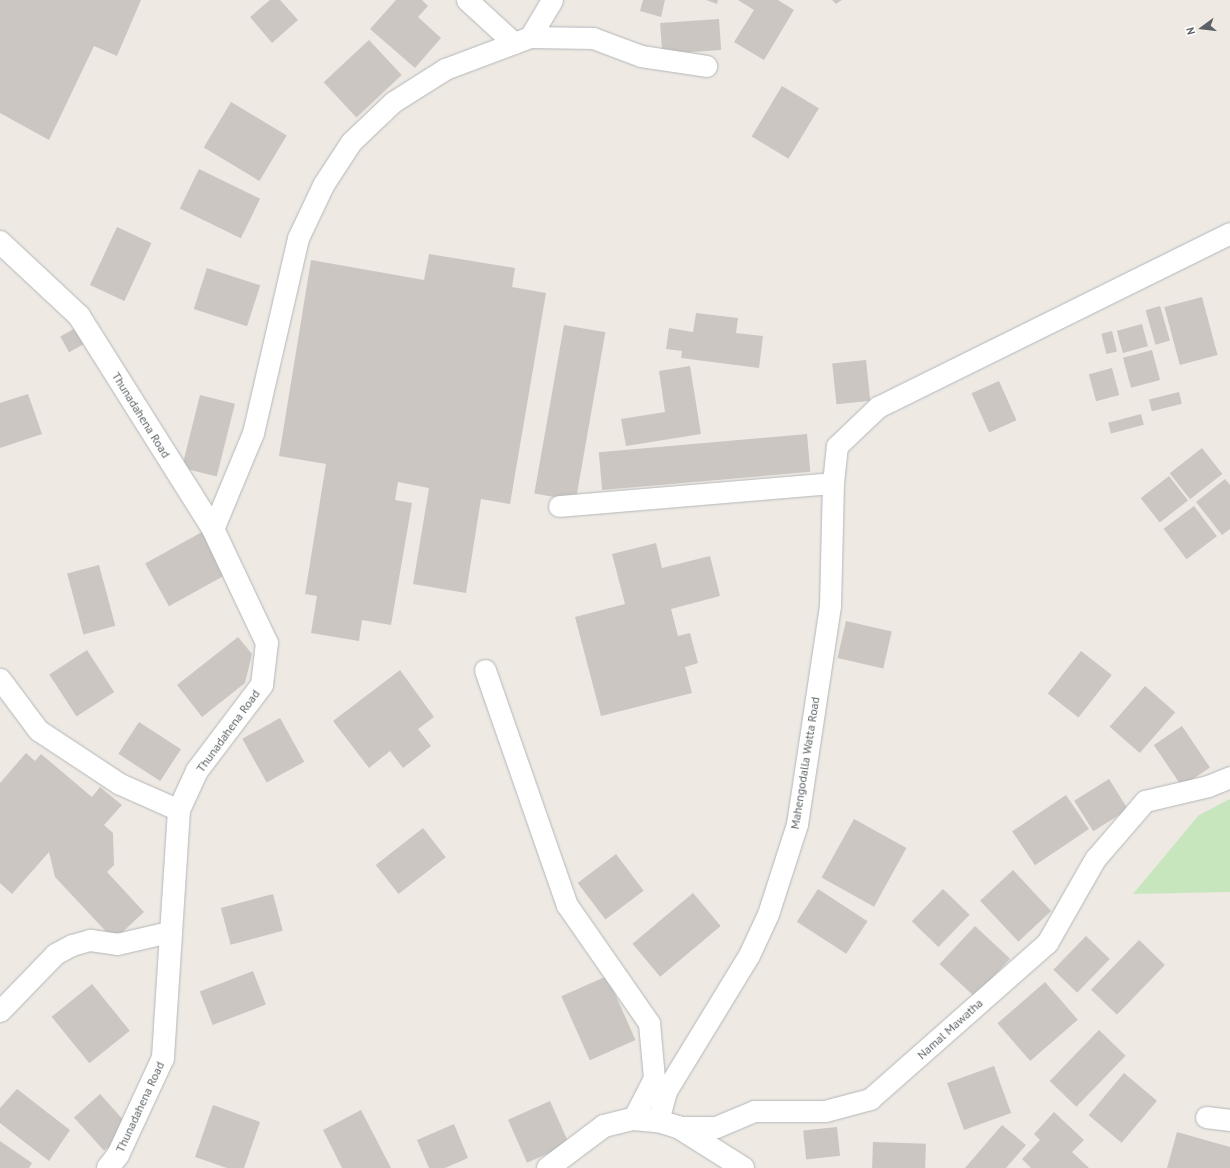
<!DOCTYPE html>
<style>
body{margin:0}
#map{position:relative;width:1230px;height:1168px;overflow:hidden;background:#eee9e3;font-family:"PT Sans",sans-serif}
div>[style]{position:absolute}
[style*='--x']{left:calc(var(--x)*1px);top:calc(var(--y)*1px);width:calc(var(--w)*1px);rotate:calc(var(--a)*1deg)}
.green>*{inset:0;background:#c7e6be}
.building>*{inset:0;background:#cbc6c2;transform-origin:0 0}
.roads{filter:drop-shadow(0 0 1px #b3b7ba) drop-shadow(0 0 1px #b3b7ba)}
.street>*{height:21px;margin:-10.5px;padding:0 10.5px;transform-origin:10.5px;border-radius:10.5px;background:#fff}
.secondary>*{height:22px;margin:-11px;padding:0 11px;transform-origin:11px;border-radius:11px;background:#fff}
span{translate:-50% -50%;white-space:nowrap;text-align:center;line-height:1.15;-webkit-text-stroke:3px #fff;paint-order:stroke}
.street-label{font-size:12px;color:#5b6164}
.north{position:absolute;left:1182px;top:8px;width:40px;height:40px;-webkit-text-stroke:3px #fff;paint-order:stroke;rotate:255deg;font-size:11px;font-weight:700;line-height:16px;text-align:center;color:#5b6164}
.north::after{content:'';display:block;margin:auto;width:14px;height:18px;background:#5b6164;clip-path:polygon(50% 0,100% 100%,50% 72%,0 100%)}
</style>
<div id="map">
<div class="green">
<div style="clip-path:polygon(1230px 799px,1230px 892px,1133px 894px,1199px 815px)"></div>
</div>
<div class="building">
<div style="clip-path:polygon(0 0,141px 0,117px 56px,94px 46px,49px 140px,0 113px)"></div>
<div style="clip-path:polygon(270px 0,280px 0,298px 20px,272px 43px,250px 17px)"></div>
<div style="clip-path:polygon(396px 0,422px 0,428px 6px,418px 17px,441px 38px,415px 68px,370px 29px)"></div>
<div style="clip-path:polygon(643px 0,665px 0,661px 17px,640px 11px)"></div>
<div style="clip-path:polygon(706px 0,718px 0,717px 4px)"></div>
<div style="clip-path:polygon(738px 0,778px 0,794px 10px,764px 60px,734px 42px,754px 10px)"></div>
<div style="clip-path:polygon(832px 0,842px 0,836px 4px)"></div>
<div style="left:719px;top:19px;width:31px;height:59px;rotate:86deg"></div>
<div style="left:369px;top:40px;width:48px;height:62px;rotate:47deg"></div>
<div style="left:782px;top:86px;width:43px;height:59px;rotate:31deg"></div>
<div style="left:231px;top:102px;width:65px;height:53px;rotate:31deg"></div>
<div style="left:199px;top:169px;width:68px;height:44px;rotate:26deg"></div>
<div style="left:117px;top:227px;width:38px;height:64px;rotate:25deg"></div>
<div style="clip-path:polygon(429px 254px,515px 268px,512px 287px,546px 293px,510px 504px,481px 499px,466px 593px,413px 584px,429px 488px,398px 482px,395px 500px,412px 503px,391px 625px,362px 620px,359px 641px,311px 633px,317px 596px,305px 594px,326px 464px,279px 456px,311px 260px,424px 280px)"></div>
<div style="left:207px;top:268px;width:56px;height:43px;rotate:18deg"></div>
<div style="left:1202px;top:297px;width:60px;height:39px;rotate:75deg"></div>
<div style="left:1160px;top:306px;width:36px;height:15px;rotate:74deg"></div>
<div style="clip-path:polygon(696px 313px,738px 318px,736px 333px,763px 336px,759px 368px,681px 358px,682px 351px,666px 349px,669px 328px,693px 332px)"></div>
<div style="left:83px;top:324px;width:18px;height:26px;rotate:61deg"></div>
<div style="left:1142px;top:324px;width:23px;height:26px;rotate:75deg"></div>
<div style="left:564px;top:325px;width:42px;height:171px;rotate:10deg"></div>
<div style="left:1112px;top:331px;width:21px;height:11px;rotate:76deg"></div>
<div style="left:1152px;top:350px;width:31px;height:30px;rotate:75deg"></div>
<div style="left:866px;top:360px;width:41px;height:34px;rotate:84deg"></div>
<div style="clip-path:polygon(690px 366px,701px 434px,626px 446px,621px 419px,665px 412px,659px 371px)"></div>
<div style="left:1112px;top:368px;width:28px;height:24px;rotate:75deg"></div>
<div style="left:999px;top:381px;width:43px;height:30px;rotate:66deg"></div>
<div style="left:1179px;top:392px;width:12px;height:31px;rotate:76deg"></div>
<div style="clip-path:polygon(28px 394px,42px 434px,0 448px,0 403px)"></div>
<div style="left:200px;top:395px;width:36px;height:75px;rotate:14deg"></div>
<div style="left:1141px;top:414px;width:11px;height:34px;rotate:75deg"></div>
<div style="left:807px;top:434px;width:38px;height:209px;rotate:85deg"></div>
<div style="left:1202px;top:448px;width:33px;height:41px;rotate:52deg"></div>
<div style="left:1169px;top:476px;width:31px;height:36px;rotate:52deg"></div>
<div style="clip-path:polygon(1225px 479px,1230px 485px,1230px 529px,1222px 535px,1196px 502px)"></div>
<div style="left:1194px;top:506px;width:38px;height:38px;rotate:53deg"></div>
<div style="left:202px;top:532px;width:49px;height:65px;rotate:61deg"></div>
<div style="clip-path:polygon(656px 543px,662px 568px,710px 556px,720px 596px,671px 609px,678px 636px,690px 633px,698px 663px,685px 667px,692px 693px,601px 716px,575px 617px,625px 604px,612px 554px)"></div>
<div style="left:99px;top:565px;width:63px;height:33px;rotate:75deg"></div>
<div style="left:846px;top:621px;width:47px;height:38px;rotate:13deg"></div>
<div style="clip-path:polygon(238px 637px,252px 654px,245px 683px,202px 717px,177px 685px)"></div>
<div style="left:87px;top:650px;width:50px;height:45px;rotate:57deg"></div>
<div style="left:1081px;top:651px;width:39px;height:54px;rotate:38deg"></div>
<div style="clip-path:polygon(400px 670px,434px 717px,418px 729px,431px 746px,403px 768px,390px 751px,369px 768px,333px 721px)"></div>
<div style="left:1145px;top:686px;width:40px;height:54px;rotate:41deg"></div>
<div style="left:280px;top:718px;width:50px;height:43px;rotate:61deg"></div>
<div style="left:139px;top:722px;width:50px;height:38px;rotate:33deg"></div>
<div style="left:1182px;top:726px;width:50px;height:34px;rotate:56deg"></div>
<div style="clip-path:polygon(26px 753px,35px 761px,41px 754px,92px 797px,100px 787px,122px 805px,104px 825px,113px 833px,114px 865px,107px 872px,144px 912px,114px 940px,55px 877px,49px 852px,12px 894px,0 883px,0 783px)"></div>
<div style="left:1109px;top:779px;width:36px;height:41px;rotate:58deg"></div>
<div style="left:1066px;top:795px;width:41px;height:65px;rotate:56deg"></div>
<div style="left:854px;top:819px;width:60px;height:67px;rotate:29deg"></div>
<div style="left:423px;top:828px;width:37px;height:60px;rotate:52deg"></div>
<div style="left:616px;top:854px;width:46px;height:48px;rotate:53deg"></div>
<div style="left:1013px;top:870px;width:56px;height:45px;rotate:47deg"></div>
<div style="left:818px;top:889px;width:59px;height:39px;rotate:33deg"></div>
<div style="left:943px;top:889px;width:37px;height:45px;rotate:44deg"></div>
<div style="left:693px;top:893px;width:43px;height:79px;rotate:50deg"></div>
<div style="left:273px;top:894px;width:38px;height:54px;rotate:75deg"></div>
<div style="left:975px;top:926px;width:48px;height:52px;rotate:43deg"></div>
<div style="left:1086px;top:936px;width:33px;height:47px;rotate:44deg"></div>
<div style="left:1139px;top:940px;width:36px;height:69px;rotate:44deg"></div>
<div style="left:253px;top:971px;width:36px;height:57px;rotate:69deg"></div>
<div style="left:607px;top:976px;width:70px;height:50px;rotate:66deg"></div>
<div style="left:1045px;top:982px;width:50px;height:63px;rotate:49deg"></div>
<div style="left:92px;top:984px;width:60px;height:52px;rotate:51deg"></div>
<div style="left:1099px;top:1030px;width:37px;height:71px;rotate:44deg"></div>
<div style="left:994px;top:1066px;width:50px;height:50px;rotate:70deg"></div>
<div style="left:1124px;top:1073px;width:43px;height:55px;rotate:40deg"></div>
<div style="clip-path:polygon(17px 1089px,70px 1130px,49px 1161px,0 1123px,0 1108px)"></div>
<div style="left:100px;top:1094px;width:45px;height:35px;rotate:48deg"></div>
<div style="left:550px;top:1101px;width:47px;height:46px;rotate:66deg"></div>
<div style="clip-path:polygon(213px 1105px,260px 1122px,244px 1168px,227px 1168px,195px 1157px)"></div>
<div style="clip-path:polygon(361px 1110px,391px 1168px,342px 1168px,323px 1130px)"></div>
<div style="clip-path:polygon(1054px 1112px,1084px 1140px,1072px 1152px,1089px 1168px,1031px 1168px,1022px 1159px,1040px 1140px,1034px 1134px)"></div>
<div style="clip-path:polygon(454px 1124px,468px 1158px,445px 1168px,429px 1168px,417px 1140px)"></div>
<div style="clip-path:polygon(1002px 1125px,1026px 1145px,1006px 1168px,965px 1168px)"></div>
<div style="left:837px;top:1127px;width:29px;height:34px;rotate:84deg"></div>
<div style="clip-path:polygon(1177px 1132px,1230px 1147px,1230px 1168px,1167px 1168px)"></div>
<div style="clip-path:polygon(0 1141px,32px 1163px,29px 1168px,0 1168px)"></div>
<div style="left:873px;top:1142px;width:53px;height:26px;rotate:2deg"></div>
</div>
<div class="roads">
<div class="street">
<div style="--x:467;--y:0;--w:64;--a:42.5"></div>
<div style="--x:530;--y:37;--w:63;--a:0.9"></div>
<div style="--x:593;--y:38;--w:51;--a:20.6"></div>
<div style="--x:641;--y:56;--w:66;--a:8.7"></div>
<div style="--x:559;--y:506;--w:275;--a:-4.8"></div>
<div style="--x:213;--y:529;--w:104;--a:-67.4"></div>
<div style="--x:253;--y:433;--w:200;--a:-77"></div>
<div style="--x:298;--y:238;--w:59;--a:-64.7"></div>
<div style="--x:323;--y:185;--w:51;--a:-56.9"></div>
<div style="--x:351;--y:142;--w:58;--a:-43.6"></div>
<div style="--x:393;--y:102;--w:62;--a:-32.4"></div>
<div style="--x:445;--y:69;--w:91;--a:-20.6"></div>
<div style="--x:530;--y:37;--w:43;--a:-59.3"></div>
<div style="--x:485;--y:670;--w:249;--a:70.8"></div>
<div style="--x:567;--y:905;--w:144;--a:55.2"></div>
<div style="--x:649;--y:1023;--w:55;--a:84.8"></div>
<div style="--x:654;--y:1078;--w:46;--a:117.1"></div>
<div style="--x:0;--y:679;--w:64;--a:53.3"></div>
<div style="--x:38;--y:730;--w:98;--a:33.4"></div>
<div style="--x:120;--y:784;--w:64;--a:23.8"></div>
<div style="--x:0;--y:1011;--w:79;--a:-46"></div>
<div style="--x:55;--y:954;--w:19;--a:-28"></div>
<div style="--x:72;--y:945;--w:19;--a:-16"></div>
<div style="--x:90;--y:940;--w:27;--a:8"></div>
<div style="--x:117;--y:944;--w:53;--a:-13"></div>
<div style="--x:1206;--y:1117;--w:24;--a:7"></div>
<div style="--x:658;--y:1121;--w:31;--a:-75"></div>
<div style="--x:666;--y:1091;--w:159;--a:-58.6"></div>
<div style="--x:749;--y:955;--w:45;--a:-65.1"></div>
<div style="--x:768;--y:914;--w:95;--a:-72.1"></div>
<div style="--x:797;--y:824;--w:221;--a:-81.4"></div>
<div style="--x:830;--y:605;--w:122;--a:-88.6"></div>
<div style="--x:833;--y:483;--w:37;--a:-84"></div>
<div style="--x:837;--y:446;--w:57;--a:-43.6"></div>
<div style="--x:878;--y:407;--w:393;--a:-26.3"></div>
<div style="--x:678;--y:1127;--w:38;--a:0"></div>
<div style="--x:716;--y:1127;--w:41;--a:-22.8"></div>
<div style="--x:754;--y:1111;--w:71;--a:0"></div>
<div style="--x:825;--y:1111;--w:47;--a:-14.9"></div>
<div style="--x:870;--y:1099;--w:236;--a:-41.4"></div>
<div style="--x:1047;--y:943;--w:97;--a:-60.3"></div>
<div style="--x:1095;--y:859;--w:77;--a:-49.2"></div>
<div style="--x:1145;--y:801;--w:65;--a:-13.4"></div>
<div style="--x:1208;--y:786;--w:24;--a:-22"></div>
</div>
<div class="secondary">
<div style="--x:0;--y:242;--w:108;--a:43.1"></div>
<div style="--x:79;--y:316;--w:252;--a:57.8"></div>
<div style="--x:213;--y:529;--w:126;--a:64.7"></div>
<div style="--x:267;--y:643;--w:42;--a:96.8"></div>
<div style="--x:262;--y:685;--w:108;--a:127.1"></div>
<div style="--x:197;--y:771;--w:43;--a:114.8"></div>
<div style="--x:179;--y:810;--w:249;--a:93.7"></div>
<div style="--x:163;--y:1058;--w:107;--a:114.9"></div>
<div style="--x:118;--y:1155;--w:16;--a:128"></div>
<div style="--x:548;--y:1168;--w:70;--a:-36.9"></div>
<div style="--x:604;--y:1126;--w:30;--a:-14"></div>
<div style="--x:633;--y:1119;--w:25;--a:5"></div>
<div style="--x:658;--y:1121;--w:21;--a:17"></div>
<div style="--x:678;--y:1127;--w:77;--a:32.2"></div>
</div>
</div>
<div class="street-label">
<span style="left:141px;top:415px;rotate:58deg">Thunadahena Road</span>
<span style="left:228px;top:731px;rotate:-54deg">Thunadahena Road</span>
<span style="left:805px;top:763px;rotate:-81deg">Mahengodalla Watta Road</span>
<span style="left:950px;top:1029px;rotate:-42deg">Namal Mawatha</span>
<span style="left:140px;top:1107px;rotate:-65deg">Thunadahena Road</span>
</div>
<div class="north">N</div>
</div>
